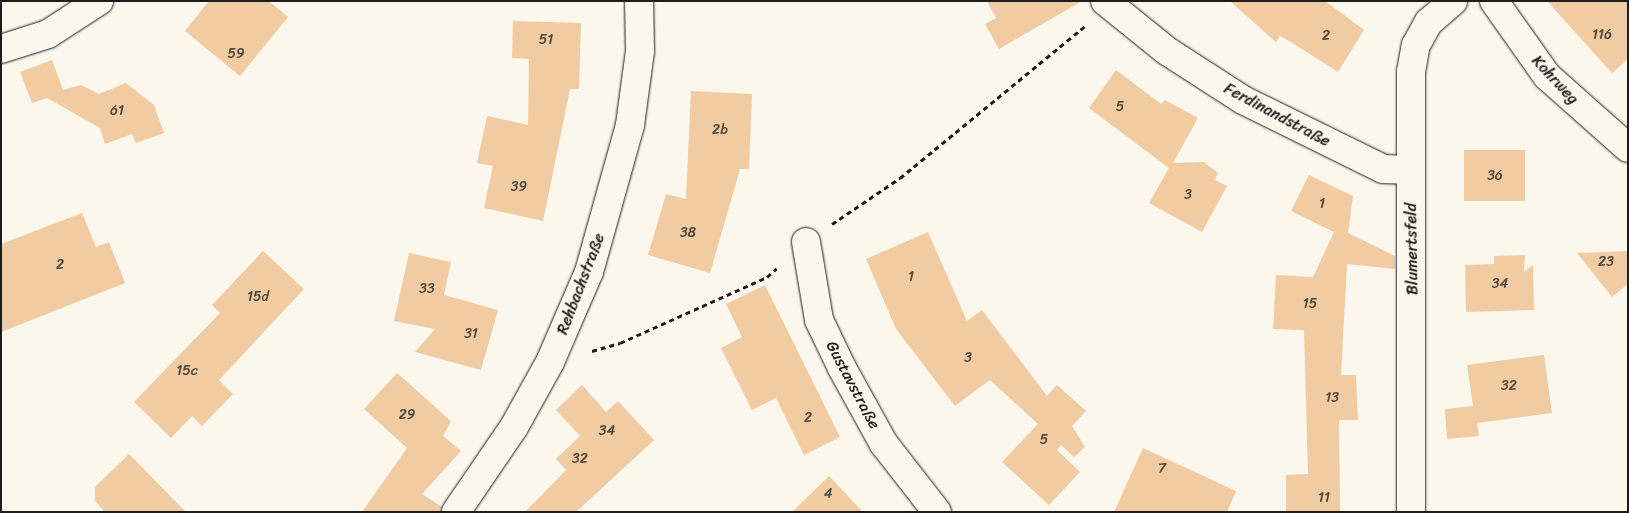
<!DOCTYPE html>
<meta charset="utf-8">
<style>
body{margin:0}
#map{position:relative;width:1629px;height:513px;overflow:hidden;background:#fbf7ec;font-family:Sriracha,sans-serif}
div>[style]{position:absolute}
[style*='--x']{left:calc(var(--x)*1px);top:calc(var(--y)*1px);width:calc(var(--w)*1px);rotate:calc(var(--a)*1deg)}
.building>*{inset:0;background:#f1cba1;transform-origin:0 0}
.path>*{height:3px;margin-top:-1.5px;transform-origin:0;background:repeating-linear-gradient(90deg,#1c1c1c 0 5px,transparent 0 9px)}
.roads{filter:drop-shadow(0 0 1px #1c1c1c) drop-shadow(0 0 1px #1c1c1c)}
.minor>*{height:28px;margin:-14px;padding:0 14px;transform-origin:14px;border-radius:14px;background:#fbf7ec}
span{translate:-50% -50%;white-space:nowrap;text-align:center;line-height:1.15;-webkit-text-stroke:4px #fbf7ec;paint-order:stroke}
.number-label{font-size:14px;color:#51483d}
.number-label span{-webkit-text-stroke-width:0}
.street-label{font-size:16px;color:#1c1c1c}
.frame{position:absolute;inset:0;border:2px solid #1c1c1c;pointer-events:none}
</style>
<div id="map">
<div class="building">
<div style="clip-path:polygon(209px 1px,269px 1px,288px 17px,240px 76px,185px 31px)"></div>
<div style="clip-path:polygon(987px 1px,1082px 1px,999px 49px,985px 24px,996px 18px)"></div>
<div style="clip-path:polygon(1230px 1px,1325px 1px,1364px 30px,1338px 72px,1291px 42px,1280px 36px,1276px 42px)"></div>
<div style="clip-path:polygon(1547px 1px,1628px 1px,1628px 59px,1612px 73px)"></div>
<div style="clip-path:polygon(513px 21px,581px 23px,579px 89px,570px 89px,543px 221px,484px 208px,493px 166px,477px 163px,487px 116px,528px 125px,529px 59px,512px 58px)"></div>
<div style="clip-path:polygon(52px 60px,63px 90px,81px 85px,99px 94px,126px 83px,154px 105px,164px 133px,136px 143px,132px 134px,105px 144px,100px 128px,47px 98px,32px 103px,20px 72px)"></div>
<div style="clip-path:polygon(1116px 70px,1161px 104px,1165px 100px,1198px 118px,1173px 163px,1204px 162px,1218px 173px,1215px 180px,1227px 186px,1202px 232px,1149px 203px,1169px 168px,1089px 108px)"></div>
<div style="clip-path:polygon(691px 91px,752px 94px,749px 169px,740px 169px,710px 273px,648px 255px,666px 194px,686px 199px)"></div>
<div style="left:1464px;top:150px;width:61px;height:51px"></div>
<div style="clip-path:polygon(1309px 175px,1353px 196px,1348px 233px,1395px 256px,1395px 269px,1347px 264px,1341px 375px,1356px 375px,1358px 420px,1339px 420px,1340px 512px,1286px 512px,1286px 475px,1308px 474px,1304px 330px,1273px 329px,1276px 275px,1313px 277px,1334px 232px,1291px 211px)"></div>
<div style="clip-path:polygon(82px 213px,96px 247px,109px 242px,125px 283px,1px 332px,1px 244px)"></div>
<div style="clip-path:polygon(928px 232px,967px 321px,982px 310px,1047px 396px,1057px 385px,1086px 411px,1072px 426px,1085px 447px,1074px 457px,1061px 445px,1057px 450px,1080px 472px,1049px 505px,1002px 462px,1038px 424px,990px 380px,955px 406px,896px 329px,866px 259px)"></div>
<div style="clip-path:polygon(263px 251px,304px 289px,219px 380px,233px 394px,202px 426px,192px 416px,171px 438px,134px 402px,220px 313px,212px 305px)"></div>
<div style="clip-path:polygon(1628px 251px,1628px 284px,1612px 297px,1577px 253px)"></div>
<div style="clip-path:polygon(409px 253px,451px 262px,444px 295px,498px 310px,481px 370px,415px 352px,435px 329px,394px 321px)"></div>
<div style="clip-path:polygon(1525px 255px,1524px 272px,1533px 265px,1534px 310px,1466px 312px,1465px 265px,1494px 264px,1494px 256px)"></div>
<div style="clip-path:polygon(765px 285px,840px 437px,804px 455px,776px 398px,752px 410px,721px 348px,742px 337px,726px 304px)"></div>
<div style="clip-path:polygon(1544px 355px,1552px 413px,1477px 423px,1479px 436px,1447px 439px,1445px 409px,1473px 406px,1467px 365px)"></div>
<div style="clip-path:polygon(397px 373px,451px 421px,443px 436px,461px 451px,422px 494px,442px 507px,441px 512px,362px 512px,407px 448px,364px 409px)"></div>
<div style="clip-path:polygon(582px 385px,606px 412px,618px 401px,654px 440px,576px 512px,525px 512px,566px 470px,556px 459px,580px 436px,556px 410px)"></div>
<div style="clip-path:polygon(1143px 448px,1236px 491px,1227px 512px,1114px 512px)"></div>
<div style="clip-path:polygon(129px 454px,186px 512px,105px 512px,95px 501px,95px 487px)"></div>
<div style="clip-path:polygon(829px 476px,863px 512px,792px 512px)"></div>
</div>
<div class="path">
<div style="--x:832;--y:224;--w:82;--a:-34.1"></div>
<div style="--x:900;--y:178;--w:239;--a:-39.4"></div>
<div style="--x:592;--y:351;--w:29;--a:-16"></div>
<div style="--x:620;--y:343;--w:161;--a:-24.2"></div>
<div style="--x:767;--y:277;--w:13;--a:-42"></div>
</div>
<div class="roads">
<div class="minor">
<div style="--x:1105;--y:1;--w:80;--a:38.9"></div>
<div style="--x:1167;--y:51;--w:90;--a:32.8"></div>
<div style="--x:1243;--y:100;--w:156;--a:26.2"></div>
<div style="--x:1383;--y:169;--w:28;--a:2"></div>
<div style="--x:1494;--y:1;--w:92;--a:54.8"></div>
<div style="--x:1547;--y:76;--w:108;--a:41.6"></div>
<div style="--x:1;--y:49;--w:49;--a:-17.7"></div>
<div style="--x:48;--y:34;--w:61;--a:-32.9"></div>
<div style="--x:806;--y:242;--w:79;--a:80.5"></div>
<div style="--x:819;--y:320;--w:53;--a:64.4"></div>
<div style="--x:842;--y:368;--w:87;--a:61.1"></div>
<div style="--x:884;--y:444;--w:86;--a:52.1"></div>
<div style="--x:456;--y:512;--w:103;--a:-55.7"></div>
<div style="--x:514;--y:427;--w:74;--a:-61"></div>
<div style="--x:550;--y:362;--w:98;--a:-66.6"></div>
<div style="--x:589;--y:272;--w:153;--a:-74.4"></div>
<div style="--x:630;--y:125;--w:75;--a:-82.3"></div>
<div style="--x:640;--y:51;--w:50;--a:-91.1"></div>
<div style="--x:1411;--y:512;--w:440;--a:-90"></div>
<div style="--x:1411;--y:72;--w:27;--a:-80"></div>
<div style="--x:1416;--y:45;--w:26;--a:-61"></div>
<div style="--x:1429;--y:22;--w:32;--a:-41"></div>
</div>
</div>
<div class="number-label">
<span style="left:1602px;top:35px">116</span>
<span style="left:1326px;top:36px">2</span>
<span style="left:546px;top:40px">51</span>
<span style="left:236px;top:54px">59</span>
<span style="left:1120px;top:107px">5</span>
<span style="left:117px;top:111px">61</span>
<span style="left:720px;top:130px">2b</span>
<span style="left:1495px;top:176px">36</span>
<span style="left:519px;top:187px">39</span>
<span style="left:1188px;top:195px">3</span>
<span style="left:1322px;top:204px">1</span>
<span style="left:688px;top:233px">38</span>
<span style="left:1606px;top:262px">23</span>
<span style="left:60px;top:265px">2</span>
<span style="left:911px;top:277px">1</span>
<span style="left:1500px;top:284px">34</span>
<span style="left:427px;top:289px">33</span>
<span style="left:258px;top:297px">15d</span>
<span style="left:1310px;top:304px">15</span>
<span style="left:471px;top:334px">31</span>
<span style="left:968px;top:358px">3</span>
<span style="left:187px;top:371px">15c</span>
<span style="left:1509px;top:386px">32</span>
<span style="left:1332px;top:398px">13</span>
<span style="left:407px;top:415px">29</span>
<span style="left:808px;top:418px">2</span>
<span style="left:607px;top:431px">34</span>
<span style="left:1044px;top:440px">5</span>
<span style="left:580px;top:459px">32</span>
<span style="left:1162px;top:469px">7</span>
<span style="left:828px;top:494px">4</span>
<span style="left:1324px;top:498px">11</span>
</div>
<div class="street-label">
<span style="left:1555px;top:80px;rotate:47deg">Kohrweg</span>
<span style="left:1277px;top:115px;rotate:28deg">Ferdinandstraße</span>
<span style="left:1412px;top:249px;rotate:-91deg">Blumertsfeld</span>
<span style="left:581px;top:284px;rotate:-69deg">Rehbachstraße</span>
<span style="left:853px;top:385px;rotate:62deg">Gustavstraße</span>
</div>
<div class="frame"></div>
</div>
